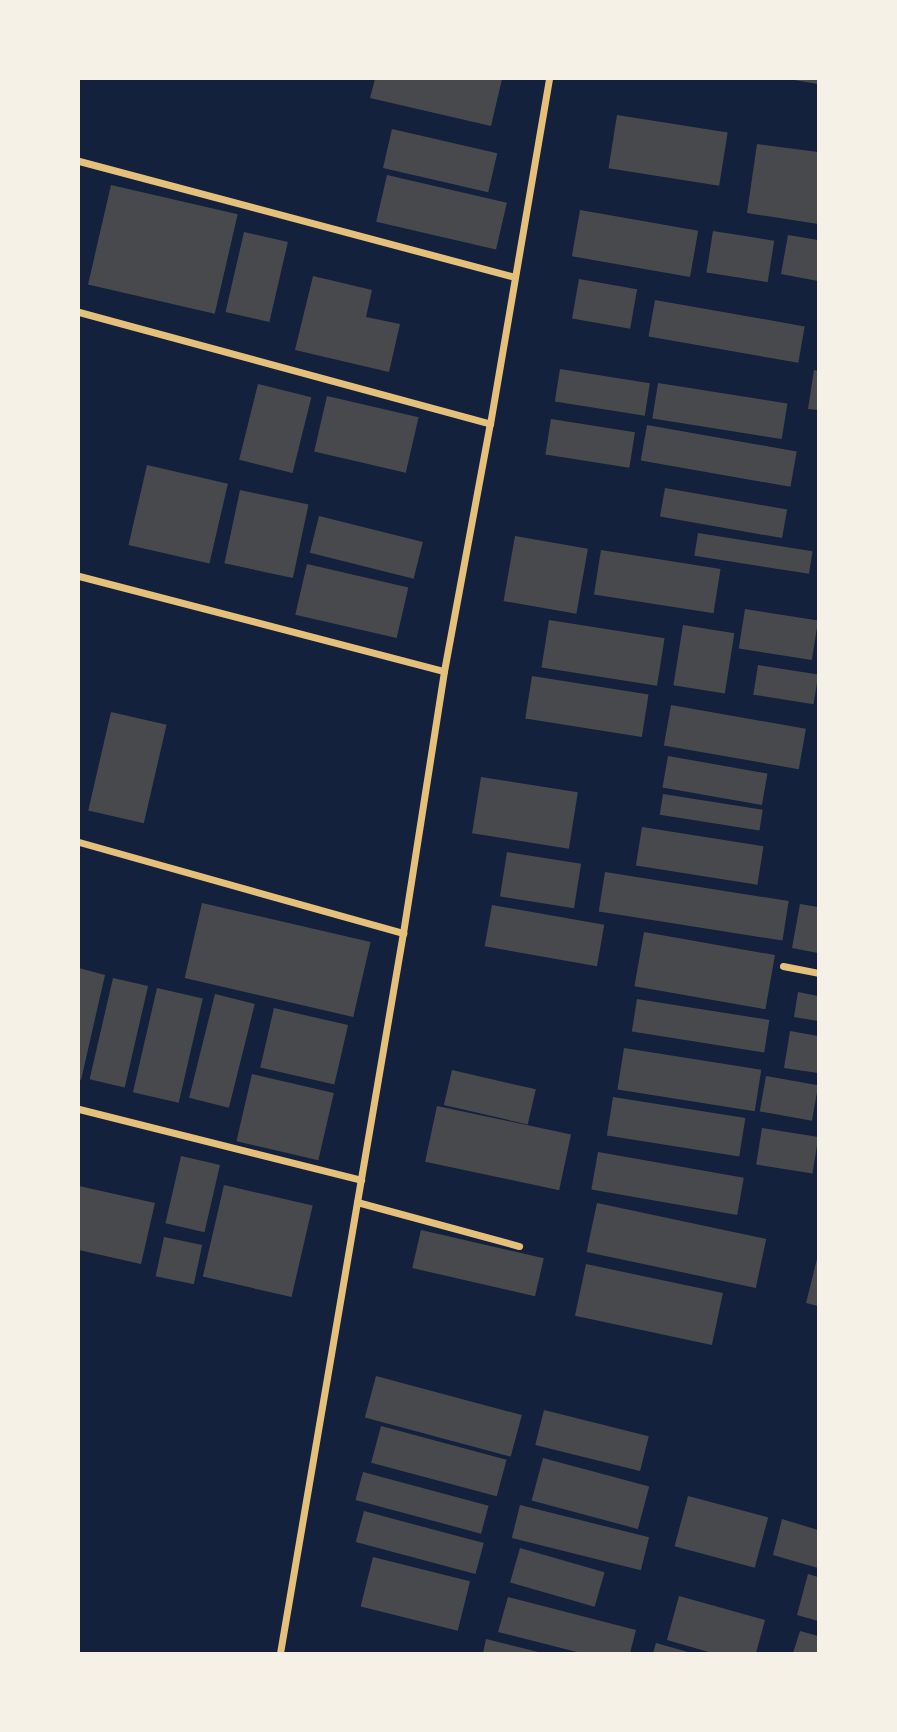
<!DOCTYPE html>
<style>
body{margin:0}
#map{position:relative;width:897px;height:1732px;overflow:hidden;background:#14213d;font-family:Roboto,sans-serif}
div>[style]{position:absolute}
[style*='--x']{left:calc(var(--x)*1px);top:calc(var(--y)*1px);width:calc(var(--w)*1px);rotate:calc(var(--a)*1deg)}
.building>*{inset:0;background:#48494c;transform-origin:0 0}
.minor>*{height:7px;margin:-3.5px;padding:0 3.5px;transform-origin:3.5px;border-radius:3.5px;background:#e5c07b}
span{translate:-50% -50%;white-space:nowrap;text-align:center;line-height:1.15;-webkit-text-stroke:7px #f6f1e7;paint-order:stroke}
.frame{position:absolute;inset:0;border:80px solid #f6f1e7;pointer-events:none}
</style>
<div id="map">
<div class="building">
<div style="clip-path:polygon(375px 79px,502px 79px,491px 126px,370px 98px)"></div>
<div style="clip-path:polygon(794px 79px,818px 79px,818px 84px,794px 80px)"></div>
<div style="left:617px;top:115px;width:112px;height:54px;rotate:9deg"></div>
<div style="left:392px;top:129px;width:108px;height:40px;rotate:13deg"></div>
<div style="clip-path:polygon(757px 144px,818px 152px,818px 224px,747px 213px)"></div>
<div style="left:387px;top:175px;width:123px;height:48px;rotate:13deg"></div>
<div style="left:111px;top:185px;width:130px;height:102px;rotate:13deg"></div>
<div style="left:580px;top:210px;width:120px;height:47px;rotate:10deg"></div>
<div style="left:713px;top:231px;width:62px;height:42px;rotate:9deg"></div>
<div style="left:244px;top:232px;width:45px;height:82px;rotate:13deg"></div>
<div style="clip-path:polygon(788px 235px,818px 240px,818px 281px,781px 274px)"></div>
<div style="clip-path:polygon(313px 276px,372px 290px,366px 317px,400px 324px,389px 372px,295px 350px)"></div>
<div style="left:579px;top:279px;width:59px;height:40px;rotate:10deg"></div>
<div style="left:655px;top:300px;width:152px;height:37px;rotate:10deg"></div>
<div style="left:560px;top:369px;width:91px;height:33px;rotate:9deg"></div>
<div style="clip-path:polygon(814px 370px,818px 371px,818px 410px,808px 409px)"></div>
<div style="left:658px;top:383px;width:131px;height:36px;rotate:9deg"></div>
<div style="left:258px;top:384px;width:55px;height:78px;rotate:14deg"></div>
<div style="left:327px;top:396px;width:94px;height:57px;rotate:13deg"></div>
<div style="left:551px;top:419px;width:85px;height:36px;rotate:9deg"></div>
<div style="left:647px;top:425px;width:152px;height:36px;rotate:10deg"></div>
<div style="left:147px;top:465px;width:83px;height:82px;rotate:13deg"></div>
<div style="left:665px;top:488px;width:124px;height:29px;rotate:10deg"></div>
<div style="left:240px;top:490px;width:70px;height:75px;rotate:12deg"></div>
<div style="left:319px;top:516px;width:107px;height:38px;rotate:14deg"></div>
<div style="left:698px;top:533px;width:116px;height:23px;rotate:9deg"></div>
<div style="left:515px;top:536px;width:74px;height:66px;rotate:10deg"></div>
<div style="left:601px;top:550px;width:121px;height:45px;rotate:9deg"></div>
<div style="left:307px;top:564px;width:104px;height:52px;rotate:13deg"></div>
<div style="left:745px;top:609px;width:74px;height:40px;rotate:9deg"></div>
<div style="left:549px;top:620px;width:117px;height:48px;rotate:9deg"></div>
<div style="left:683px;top:625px;width:52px;height:61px;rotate:9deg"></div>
<div style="left:758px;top:665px;width:61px;height:30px;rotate:9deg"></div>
<div style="left:532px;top:676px;width:118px;height:43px;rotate:9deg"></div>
<div style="left:671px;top:705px;width:137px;height:41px;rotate:10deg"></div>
<div style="left:111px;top:712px;width:57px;height:101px;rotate:13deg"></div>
<div style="left:668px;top:756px;width:101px;height:32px;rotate:10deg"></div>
<div style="left:481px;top:777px;width:98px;height:57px;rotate:9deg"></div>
<div style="left:663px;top:794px;width:101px;height:21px;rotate:9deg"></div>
<div style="left:642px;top:827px;width:123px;height:39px;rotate:9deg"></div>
<div style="left:507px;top:852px;width:75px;height:45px;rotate:9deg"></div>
<div style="left:605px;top:872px;width:186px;height:40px;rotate:9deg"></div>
<div style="left:202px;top:903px;width:173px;height:77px;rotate:13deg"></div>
<div style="clip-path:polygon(800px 904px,818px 907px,818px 953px,792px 948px)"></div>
<div style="left:492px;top:905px;width:114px;height:42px;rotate:10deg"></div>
<div style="left:644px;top:932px;width:133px;height:55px;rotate:10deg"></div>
<div style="clip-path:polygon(79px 968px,105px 975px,81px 1080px,79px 1079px)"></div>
<div style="left:113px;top:978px;width:36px;height:104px;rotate:13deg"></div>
<div style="left:157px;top:988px;width:47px;height:107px;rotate:13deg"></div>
<div style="clip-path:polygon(798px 992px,818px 996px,818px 1021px,794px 1017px)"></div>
<div style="left:215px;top:994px;width:41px;height:107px;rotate:14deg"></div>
<div style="left:637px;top:999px;width:134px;height:33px;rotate:9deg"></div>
<div style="left:274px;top:1008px;width:76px;height:61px;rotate:13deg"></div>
<div style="clip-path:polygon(790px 1031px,818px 1036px,818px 1073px,784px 1068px)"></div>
<div style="left:624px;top:1048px;width:139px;height:42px;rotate:9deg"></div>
<div style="left:452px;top:1070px;width:86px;height:36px;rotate:13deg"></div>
<div style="left:252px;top:1074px;width:84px;height:69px;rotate:13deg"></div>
<div style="left:766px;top:1076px;width:53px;height:36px;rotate:10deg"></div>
<div style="left:613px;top:1097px;width:134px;height:39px;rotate:9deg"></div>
<div style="left:437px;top:1106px;width:137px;height:57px;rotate:12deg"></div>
<div style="left:762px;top:1128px;width:57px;height:37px;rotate:9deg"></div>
<div style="left:598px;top:1152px;width:148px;height:38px;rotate:10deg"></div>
<div style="left:181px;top:1156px;width:40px;height:69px;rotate:13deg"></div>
<div style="left:224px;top:1185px;width:91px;height:94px;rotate:13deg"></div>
<div style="clip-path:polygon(79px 1186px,155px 1203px,141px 1264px,79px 1250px)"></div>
<div style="left:597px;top:1203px;width:173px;height:50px;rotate:12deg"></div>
<div style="left:421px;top:1230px;width:126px;height:39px;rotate:13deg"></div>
<div style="left:164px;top:1237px;width:39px;height:40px;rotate:12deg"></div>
<div style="clip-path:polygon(817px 1259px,818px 1260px,818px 1306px,806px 1303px)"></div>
<div style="left:586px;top:1264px;width:140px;height:53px;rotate:12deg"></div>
<div style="left:376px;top:1376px;width:151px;height:43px;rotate:15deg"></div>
<div style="left:544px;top:1410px;width:108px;height:36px;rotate:14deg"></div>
<div style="left:381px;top:1426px;width:130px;height:38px;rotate:15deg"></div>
<div style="left:543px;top:1458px;width:110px;height:44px;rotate:15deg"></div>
<div style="left:363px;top:1472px;width:130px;height:29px;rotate:15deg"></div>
<div style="left:688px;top:1496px;width:83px;height:52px;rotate:15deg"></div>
<div style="left:520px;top:1505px;width:133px;height:34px;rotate:14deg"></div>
<div style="left:364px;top:1511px;width:124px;height:32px;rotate:15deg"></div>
<div style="clip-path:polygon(782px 1519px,818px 1530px,818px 1568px,773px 1555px)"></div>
<div style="left:520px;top:1548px;width:88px;height:36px;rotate:16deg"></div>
<div style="left:373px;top:1557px;width:100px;height:51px;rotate:14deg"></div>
<div style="clip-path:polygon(808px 1574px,818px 1577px,818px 1621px,797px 1615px)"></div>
<div style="clip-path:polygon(679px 1596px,765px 1620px,756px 1653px,712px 1653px,667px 1640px)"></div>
<div style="clip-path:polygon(508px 1597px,636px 1630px,630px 1653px,581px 1653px,498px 1632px)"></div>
<div style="clip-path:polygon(800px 1631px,818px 1636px,818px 1653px,793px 1653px)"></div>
<div style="clip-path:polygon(486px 1639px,538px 1652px,538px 1653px,483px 1653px)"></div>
<div style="clip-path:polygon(656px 1643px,688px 1652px,688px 1653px,653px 1653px)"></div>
</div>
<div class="minor">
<div style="--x:79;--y:161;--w:451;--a:14.9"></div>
<div style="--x:79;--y:312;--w:426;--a:15.2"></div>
<div style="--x:79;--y:576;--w:377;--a:14.6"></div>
<div style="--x:79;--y:842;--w:337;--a:15.7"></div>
<div style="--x:783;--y:966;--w:36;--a:11"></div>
<div style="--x:79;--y:1109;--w:291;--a:14.1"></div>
<div style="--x:357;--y:1202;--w:168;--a:15.2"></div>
<div style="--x:280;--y:1653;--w:730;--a:-80.31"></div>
<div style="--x:403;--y:933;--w:265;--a:-81.1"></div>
<div style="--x:444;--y:671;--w:251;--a:-79.5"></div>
<div style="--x:490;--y:424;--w:350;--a:-80.3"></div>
</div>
<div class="frame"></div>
</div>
